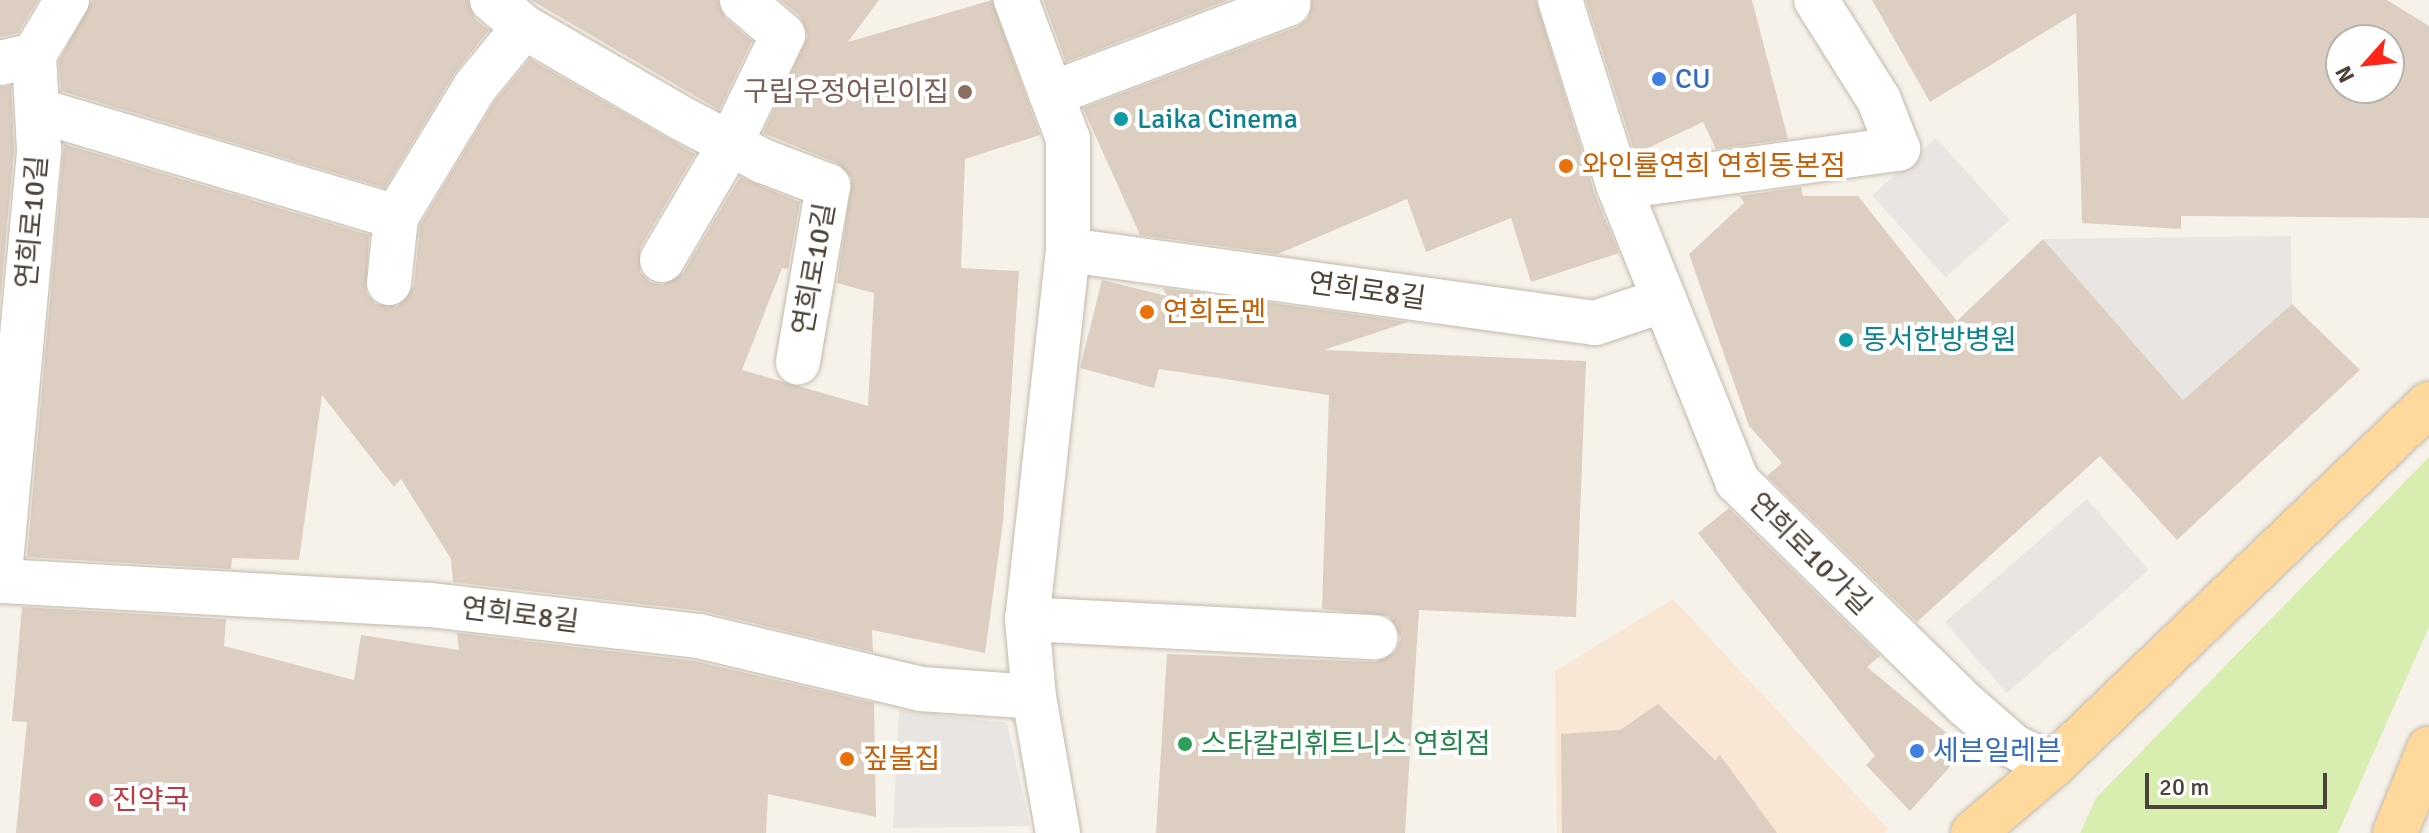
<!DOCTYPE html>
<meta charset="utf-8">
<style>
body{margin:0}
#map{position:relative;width:2429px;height:833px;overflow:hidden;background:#f6f2ea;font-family:Signika,"Noto Sans KR",sans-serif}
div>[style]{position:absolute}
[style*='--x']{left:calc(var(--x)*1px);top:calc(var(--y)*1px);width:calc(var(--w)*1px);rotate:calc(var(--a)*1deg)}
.commercial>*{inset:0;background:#f9e6d4}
.green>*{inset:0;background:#d8eeb0}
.parking>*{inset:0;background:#e8e5e2;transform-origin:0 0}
.building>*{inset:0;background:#dccfc1}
.roads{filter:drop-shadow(0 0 2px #c3b9ac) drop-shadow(0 0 2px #c3b9ac)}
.minor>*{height:44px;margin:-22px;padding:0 22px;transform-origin:22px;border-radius:22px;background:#fff}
.primary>*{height:44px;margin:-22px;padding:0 22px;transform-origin:22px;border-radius:22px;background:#ffd99b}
.dots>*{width:22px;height:22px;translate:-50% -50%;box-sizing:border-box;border:4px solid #fff;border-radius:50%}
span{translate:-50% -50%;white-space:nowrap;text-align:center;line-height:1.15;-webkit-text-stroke:8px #fff;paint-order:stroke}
.shop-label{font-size:28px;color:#366cbe}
.left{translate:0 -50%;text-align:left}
.education-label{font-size:28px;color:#785e54}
.right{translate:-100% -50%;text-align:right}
.culture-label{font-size:28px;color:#0d838f}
.food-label{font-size:28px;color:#c56008}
.street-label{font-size:28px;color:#4c4237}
.leisure-label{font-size:28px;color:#27864d}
.health-label{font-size:28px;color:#be3a42}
.north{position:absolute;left:2325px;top:24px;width:80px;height:80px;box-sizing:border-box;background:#fff;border:2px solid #b7b3af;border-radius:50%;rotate:243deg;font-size:22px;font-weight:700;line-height:32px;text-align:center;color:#4c4237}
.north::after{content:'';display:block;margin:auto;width:28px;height:36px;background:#ff2519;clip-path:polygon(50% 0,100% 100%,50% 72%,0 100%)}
.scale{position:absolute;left:2145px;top:773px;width:182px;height:36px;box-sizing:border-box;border:4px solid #4c4237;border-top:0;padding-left:10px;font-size:24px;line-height:28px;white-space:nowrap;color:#4c4237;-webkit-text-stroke:6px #fff;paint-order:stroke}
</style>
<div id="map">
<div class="commercial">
<div style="clip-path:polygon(1673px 599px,1888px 829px,1885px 833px,1557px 833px,1555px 671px)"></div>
</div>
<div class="green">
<div style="clip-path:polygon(2429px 457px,2429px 627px,2338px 833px,2080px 833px,2096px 798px)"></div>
</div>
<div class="parking">
<div style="left:1936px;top:138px;width:110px;height:86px;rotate:48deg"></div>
<div style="clip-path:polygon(2291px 236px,2292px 304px,2183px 400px,2043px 239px)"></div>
<div style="left:2087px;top:499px;width:94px;height:188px;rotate:49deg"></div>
<div style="clip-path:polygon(899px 710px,1007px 723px,1030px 826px,893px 828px)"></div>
</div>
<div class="building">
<div style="clip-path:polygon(0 0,38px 0,18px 33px,0 37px)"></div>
<div style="clip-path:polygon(92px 0,468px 0,475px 19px,489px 30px,454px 74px,385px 188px,61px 91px,59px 61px)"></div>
<div style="clip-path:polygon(531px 0,718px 0,725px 18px,752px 41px,719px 110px)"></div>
<div style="clip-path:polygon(780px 0,879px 0,848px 42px,992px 0,1040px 135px,965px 159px,961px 268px,1019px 271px,1003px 522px,985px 653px,872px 630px,873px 652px,702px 611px,453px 582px,451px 559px,401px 479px,394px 487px,322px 395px,299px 560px,232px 558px,231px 569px,27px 557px,64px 144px,369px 235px,366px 292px,375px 304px,398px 306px,414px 286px,420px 225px,495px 101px,530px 59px,695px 154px,640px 248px,640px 272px,650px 282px,663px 285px,683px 273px,740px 177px,800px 202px,788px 269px,782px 268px,742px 370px,868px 406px,874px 293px,837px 283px,852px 178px,837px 163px,763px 133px,808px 36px,800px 16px)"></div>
<div style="clip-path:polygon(1043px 0,1228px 0,1066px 62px)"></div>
<div style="clip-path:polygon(1312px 0,1536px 0,1595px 195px,1619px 253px,1531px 282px,1511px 218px,1426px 252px,1407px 199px,1278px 254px,1140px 235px,1083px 108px,1297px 27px,1308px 19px)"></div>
<div style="clip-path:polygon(1586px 0,1752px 0,1788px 139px,1716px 149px,1703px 122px,1635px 154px)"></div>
<div style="clip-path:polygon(evenodd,1872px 0,2387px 0,2429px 26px,2429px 218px,2181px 216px,2181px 229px,2082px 223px,2076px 13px,1930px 102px,1872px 0,2341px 40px,2389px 40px,2389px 88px,2341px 88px,2341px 40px)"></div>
<div style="clip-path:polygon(11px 86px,14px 150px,0 301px,0 87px)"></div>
<div style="clip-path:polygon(1801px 187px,1803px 196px,1858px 196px,1957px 321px,2043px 239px,2183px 400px,2292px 304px,2360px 370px,2177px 540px,2100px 456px,1917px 622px,1767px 476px,1782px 463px,1749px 426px,1689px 254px,1744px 203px,1740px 196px)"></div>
<div style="clip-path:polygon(1102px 280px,1167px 296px,1163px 288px,1408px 322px,1324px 350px,1586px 361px,1576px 617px,1419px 610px,1405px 833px,1156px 833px,1167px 654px,1375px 662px,1396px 651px,1401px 638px,1389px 616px,1322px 609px,1329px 395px,1159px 369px,1154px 388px,1080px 368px)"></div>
<div style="clip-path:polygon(1729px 508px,1880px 656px,1867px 667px,1966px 749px,1910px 811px,1866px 765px,1875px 756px,1698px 533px)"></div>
<div style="clip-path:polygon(22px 607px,226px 619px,224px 646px,354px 680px,361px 635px,459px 650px,457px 633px,695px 661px,874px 703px,876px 817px,768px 794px,766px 833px,16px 833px,27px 722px,12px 721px)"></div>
<div style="clip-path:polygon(1658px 704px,1715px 760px,1720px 755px,1777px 833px,1562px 833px,1561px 734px,1620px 730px)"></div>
</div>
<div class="roads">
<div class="minor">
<div style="--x:492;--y:0;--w:42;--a:40.2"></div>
<div style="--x:524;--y:27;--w:181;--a:30.1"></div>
<div style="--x:681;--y:118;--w:93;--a:27.7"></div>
<div style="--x:763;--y:161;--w:70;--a:21"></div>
<div style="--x:828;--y:186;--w:179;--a:99.7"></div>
<div style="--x:1016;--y:0;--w:148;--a:69.5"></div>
<div style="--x:1068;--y:139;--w:111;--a:90"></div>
<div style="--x:1068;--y:250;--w:371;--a:96.3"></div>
<div style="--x:1027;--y:619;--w:78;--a:84.9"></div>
<div style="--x:1034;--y:697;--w:138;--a:80"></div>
<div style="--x:1560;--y:0;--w:196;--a:72.5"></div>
<div style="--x:1619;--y:187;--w:317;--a:68.1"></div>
<div style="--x:1737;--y:481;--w:320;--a:44.4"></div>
<div style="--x:1966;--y:705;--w:62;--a:41.1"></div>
<div style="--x:2013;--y:746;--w:44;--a:27.1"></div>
<div style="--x:0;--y:63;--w:35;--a:-13"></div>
<div style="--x:34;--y:55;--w:64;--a:-59"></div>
<div style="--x:1051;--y:94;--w:254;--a:-20.8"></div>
<div style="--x:37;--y:110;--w:375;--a:16.6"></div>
<div style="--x:1619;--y:187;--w:282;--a:-7.8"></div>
<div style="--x:1898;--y:149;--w:53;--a:-111.2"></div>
<div style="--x:1879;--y:100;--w:118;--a:-122.2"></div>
<div style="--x:1068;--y:250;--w:532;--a:7.89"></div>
<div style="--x:1595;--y:323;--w:73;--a:-18.4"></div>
<div style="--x:662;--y:260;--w:134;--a:-59.6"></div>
<div style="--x:730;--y:144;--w:121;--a:-64.1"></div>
<div style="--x:783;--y:35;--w:54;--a:-139.5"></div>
<div style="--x:389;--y:283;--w:66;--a:-83.9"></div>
<div style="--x:396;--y:217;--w:152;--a:-58.7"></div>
<div style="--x:475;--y:87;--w:77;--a:-50.8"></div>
<div style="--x:0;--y:573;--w:425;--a:-84.7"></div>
<div style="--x:39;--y:150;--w:95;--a:-93"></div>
<div style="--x:0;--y:581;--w:431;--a:3.2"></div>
<div style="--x:430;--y:605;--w:271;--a:6.6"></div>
<div style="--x:699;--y:636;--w:228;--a:13.4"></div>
<div style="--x:921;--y:689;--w:113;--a:4"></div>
<div style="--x:1027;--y:619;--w:349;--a:3"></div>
</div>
<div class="primary">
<div style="--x:1973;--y:833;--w:104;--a:-40.3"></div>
<div style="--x:2052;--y:766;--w:523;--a:-43.84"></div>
<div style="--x:2395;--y:833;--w:91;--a:-68"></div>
</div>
</div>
<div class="dots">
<div style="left:1659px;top:79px;background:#3f7fe0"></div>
<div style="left:965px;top:92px;background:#8d6e63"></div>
<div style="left:1121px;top:119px;background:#0f9aa8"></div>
<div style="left:1566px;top:166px;background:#e8710a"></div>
<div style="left:1147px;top:312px;background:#e8710a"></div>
<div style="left:1846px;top:340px;background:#0f9aa8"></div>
<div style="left:1185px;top:744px;background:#2e9e5b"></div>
<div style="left:1917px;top:751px;background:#3f7fe0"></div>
<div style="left:847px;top:759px;background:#e8710a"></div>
<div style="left:96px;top:800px;background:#e0444e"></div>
</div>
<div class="shop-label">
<span class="left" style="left:1675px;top:79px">CU</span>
<span class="left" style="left:1933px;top:751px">세븐일레븐</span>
</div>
<div class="education-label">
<span class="right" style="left:949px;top:92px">구립우정어린이집</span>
</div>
<div class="culture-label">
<span class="left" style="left:1137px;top:119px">Laika Cinema</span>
<span class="left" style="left:1862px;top:340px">동서한방병원</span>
</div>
<div class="food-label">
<span class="left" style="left:1582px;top:166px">와인률연희 연희동본점</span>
<span class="left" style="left:1163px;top:312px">연희돈멘</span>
<span class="left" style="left:863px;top:759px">짚불집</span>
</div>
<div class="street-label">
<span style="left:32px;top:222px;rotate:-85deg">연희로10길</span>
<span style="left:814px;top:269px;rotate:-80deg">연희로10길</span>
<span style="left:1367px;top:291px;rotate:8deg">연희로8길</span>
<span style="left:1810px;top:554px;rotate:45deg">연희로10가길</span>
<span style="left:520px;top:615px;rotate:7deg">연희로8길</span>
</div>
<div class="leisure-label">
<span class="left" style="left:1201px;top:744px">스타칼리휘트니스 연희점</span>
</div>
<div class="health-label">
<span class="left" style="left:112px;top:800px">진약국</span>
</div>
<div class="north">N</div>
<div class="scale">20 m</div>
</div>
